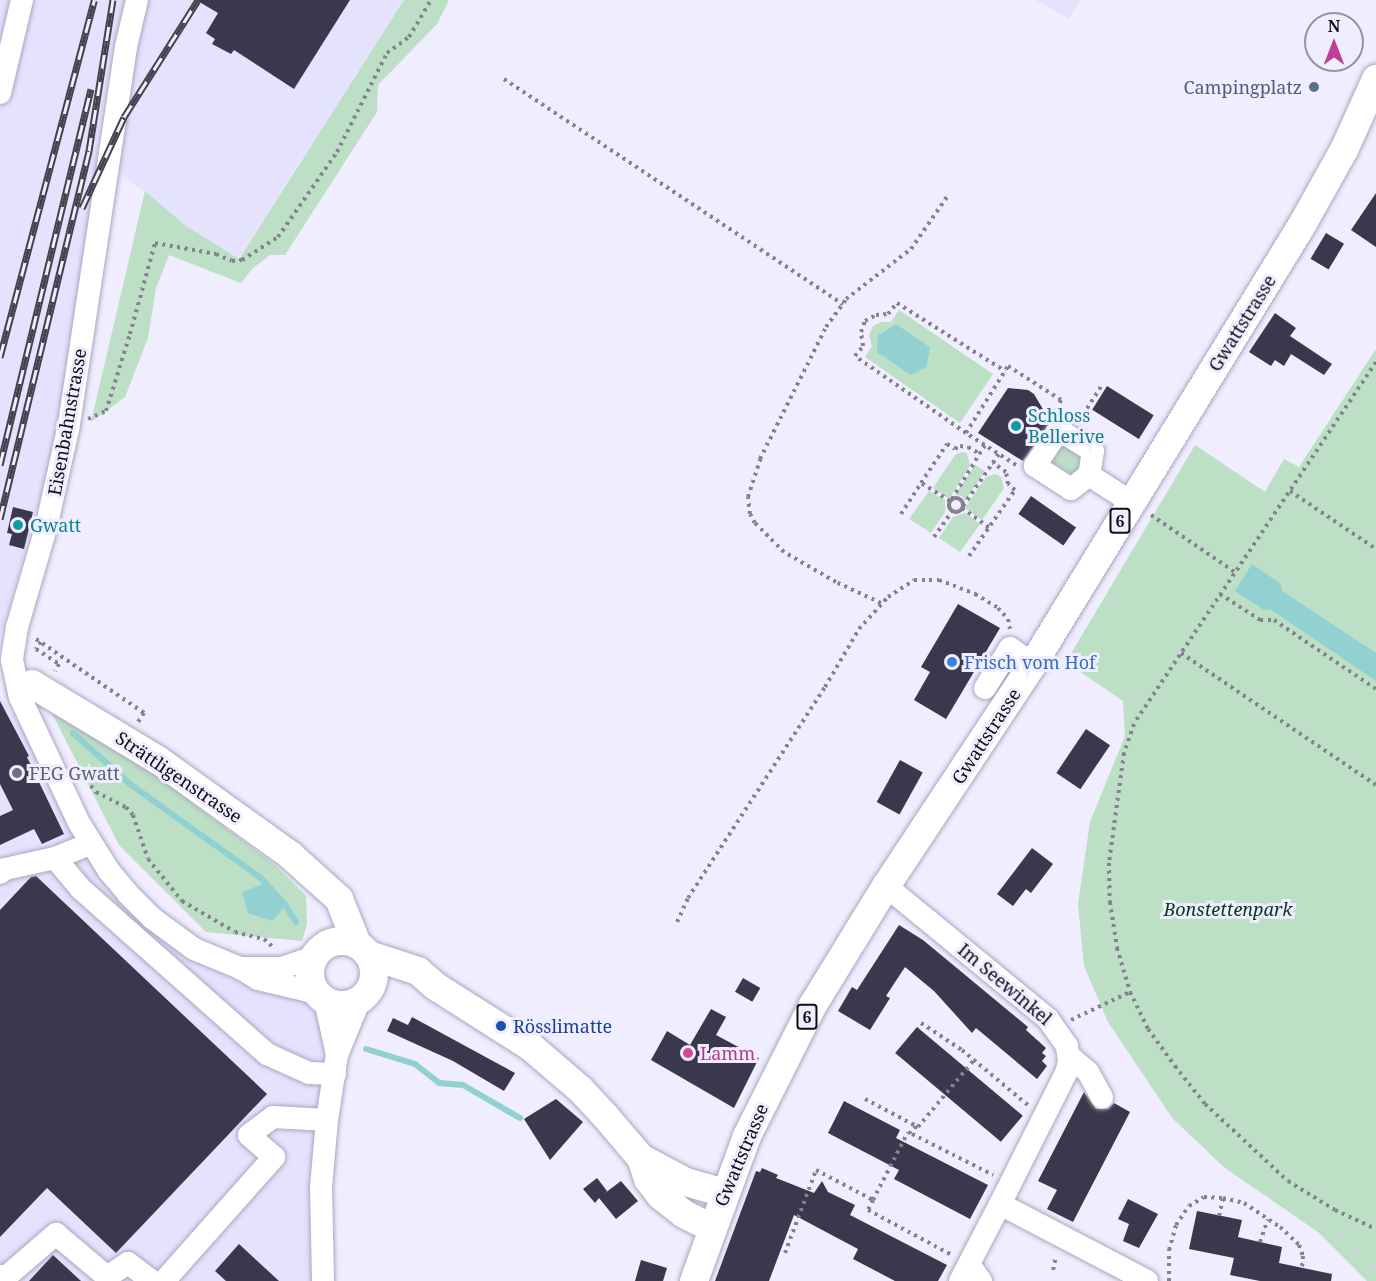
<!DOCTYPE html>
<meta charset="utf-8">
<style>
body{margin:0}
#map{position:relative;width:1376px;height:1281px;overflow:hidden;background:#efedfe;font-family:"Noto Serif",serif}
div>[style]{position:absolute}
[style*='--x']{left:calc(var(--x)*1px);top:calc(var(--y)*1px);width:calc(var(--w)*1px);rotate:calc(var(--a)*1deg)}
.built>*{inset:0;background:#e5e2fe}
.green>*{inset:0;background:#bcdfc5}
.water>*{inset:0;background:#92d1d2}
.stream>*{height:6px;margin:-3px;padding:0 3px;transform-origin:3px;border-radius:3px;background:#92d1d2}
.building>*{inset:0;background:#3b384e;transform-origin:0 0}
.path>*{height:4px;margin-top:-2px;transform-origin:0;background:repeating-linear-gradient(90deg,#848290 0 3px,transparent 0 7.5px)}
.path>.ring{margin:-2px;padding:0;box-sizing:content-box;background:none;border:4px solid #848290;border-radius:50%}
.roads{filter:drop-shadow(0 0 2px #aaa6c1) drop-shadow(0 0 2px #aaa6c1)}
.minor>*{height:22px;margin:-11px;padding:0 11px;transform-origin:11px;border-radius:11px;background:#fff}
.major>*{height:28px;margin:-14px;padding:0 14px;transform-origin:14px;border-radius:14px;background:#fff}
.major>.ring{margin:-14px;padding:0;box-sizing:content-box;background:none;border:28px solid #fff;border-radius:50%}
.rail>*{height:7px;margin-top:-3.5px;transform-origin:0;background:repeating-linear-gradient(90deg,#efedfe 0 14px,#43424c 0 28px);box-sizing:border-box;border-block:2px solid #43424c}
.dots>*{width:16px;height:16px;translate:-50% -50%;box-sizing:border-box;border:3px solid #efedfe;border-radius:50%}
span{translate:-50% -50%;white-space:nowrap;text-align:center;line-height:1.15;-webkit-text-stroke:6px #efedfe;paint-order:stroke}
.shield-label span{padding:2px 4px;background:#efedfe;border:2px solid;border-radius:4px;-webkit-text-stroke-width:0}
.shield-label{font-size:16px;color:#0e0d16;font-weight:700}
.service-label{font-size:18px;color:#4e5e75}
.right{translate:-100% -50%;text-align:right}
.street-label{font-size:18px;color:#0e0d16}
.culture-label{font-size:18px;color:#0d838f}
.left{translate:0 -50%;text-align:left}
.shop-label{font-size:18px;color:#366cbe}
.worship-label{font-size:18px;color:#5b616d}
.park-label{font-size:18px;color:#043a1c;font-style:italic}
.transit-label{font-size:18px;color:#164399}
.hotel-label{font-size:18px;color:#b23c85}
.north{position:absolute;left:1304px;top:12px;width:60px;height:60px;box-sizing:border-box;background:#efedfe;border:2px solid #9593a1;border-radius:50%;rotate:0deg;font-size:16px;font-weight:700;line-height:24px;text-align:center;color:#0e0d16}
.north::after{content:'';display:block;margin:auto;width:21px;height:27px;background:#bc4192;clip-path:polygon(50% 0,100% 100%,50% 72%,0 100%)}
</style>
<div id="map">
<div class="built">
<div style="clip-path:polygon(0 0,126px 0,109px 70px,99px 133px,90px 233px,59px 431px,0 639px)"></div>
<div style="clip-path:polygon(137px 0,404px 0,238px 259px,186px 226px,109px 164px)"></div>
<div style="clip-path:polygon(1036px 0,1080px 0,1069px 19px)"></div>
<div style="clip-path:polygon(0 695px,161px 937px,302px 1000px,317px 1013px,327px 1056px,314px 1281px,0 1281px)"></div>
</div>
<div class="green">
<div style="clip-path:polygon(404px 0,449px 0,437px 24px,378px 85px,377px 112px,285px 255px,270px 255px,253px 268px,241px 283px,169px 255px,156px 288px,148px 338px,125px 397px,91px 422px,145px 191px,186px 226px,239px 259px)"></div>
<div style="clip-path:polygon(evenodd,899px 310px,993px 374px,960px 423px,865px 357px,872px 346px,869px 335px,873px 326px,881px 322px,891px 322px,899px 310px,896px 324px,930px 347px,927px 367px,914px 372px,878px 352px,878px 335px,896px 324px)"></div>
<div style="clip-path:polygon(1376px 349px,1376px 1281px,1367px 1281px,1318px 1232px,1225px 1168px,1173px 1119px,1108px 1022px,1084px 966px,1078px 904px,1090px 822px,1125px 736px,1123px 701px,1066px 662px,1195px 445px,1265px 492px,1284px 459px,1299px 467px)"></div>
<div style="clip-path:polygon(1063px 443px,1084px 459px,1085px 463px,1072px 476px,1050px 461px)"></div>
<div style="clip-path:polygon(962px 452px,967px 453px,970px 466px,949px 499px,933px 488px,955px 455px)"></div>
<div style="clip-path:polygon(975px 465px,985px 471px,965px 501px,962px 496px,955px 495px)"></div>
<div style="clip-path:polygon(995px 474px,1001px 477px,1004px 488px,982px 520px,965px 508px,986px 477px)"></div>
<div style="clip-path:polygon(929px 491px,945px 500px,945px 512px,931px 533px,909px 519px)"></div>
<div style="clip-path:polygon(965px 513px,980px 524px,960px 552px,939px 538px,953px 517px)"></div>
<div style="clip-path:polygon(51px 711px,139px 763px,274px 864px,306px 896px,307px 924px,302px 941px,206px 932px,119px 845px)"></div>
</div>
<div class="water">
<div style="clip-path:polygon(896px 324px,930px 347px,927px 367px,911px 375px,877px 352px,878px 335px)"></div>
<div style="clip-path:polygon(1252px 564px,1281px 584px,1282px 591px,1376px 653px,1376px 681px,1270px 609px,1264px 610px,1235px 591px)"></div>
<div style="clip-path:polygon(266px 883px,286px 906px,272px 921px,248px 913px,242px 892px)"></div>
</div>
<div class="stream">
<div style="--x:73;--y:733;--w:76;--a:41.8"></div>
<div style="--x:130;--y:784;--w:161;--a:35.7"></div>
<div style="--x:261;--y:878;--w:38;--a:48"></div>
<div style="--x:286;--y:906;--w:19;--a:58"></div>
<div style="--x:366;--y:1049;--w:51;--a:17"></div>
<div style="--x:415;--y:1064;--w:31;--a:38"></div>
<div style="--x:439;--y:1083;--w:24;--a:5"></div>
<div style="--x:463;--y:1085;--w:66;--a:30.1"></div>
</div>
<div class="building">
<div style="clip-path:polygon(196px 0,350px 0,294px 89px,234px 50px,231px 54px,212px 44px,215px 39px,206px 33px,218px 13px)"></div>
<div style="clip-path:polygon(1376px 193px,1376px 247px,1351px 230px)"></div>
<div style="left:1326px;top:233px;width:21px;height:30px;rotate:31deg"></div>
<div style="clip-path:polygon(1275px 313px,1296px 328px,1290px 336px,1332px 364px,1324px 375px,1291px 354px,1284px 366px,1275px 360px,1271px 366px,1249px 352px)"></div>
<div style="left:1107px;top:386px;width:55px;height:28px;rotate:32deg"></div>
<div style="clip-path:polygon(1008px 388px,1028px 390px,1034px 394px,1044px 411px,1053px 418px,1023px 461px,978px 433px)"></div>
<div style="left:1031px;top:496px;width:55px;height:22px;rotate:35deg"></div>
<div style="clip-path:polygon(13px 507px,33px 512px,24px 549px,9px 545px,12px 534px,7px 533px)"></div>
<div style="clip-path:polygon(958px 604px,1000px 628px,946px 719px,914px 700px,930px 672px,921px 667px)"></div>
<div style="clip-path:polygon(0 701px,29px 756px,27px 757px,64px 834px,42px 844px,34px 829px,0 845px,0 816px,13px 810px,0 784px)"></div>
<div style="left:1086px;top:729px;width:29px;height:53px;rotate:34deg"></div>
<div style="left:900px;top:760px;width:26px;height:48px;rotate:29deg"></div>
<div style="clip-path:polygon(1032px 848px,1053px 864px,1031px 893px,1026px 889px,1013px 906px,997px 894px)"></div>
<div style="clip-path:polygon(36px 876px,267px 1094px,116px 1253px,47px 1188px,0 1237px,0 910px,31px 877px)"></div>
<div style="clip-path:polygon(899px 925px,923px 940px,1028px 1027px,1026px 1030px,1046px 1048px,1042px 1053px,1046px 1056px,1042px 1061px,1047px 1066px,1037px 1079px,976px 1028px,972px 1033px,934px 991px,905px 967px,886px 996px,890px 998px,870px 1030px,838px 1011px,852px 987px,857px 990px)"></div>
<div style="left:743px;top:978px;width:20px;height:16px;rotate:30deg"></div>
<div style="clip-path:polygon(711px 1009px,726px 1017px,716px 1035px,759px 1058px,734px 1108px,651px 1060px,667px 1031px,690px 1045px)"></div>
<div style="clip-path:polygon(412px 1017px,515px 1073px,504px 1091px,453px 1061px,387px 1031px,393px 1018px,408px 1025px)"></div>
<div style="left:917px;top:1027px;width:138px;height:34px;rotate:40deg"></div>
<div style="clip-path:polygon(1084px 1092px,1096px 1109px,1108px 1109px,1114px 1103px,1130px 1112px,1073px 1222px,1047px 1209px,1057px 1190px,1038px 1181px)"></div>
<div style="clip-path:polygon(556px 1099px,583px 1122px,550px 1160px,524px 1119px)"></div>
<div style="clip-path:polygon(844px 1101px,900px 1130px,896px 1138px,988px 1185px,970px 1219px,894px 1179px,899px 1170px,828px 1133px)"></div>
<div style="clip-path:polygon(762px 1168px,778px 1175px,776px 1178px,814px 1193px,822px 1181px,828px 1192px,855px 1205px,850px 1215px,947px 1265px,938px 1281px,895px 1281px,853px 1259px,858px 1249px,794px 1215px,769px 1281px,715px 1281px,756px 1171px,760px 1172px)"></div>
<div style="clip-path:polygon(597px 1178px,607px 1191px,605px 1193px,621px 1181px,638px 1201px,616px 1219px,599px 1198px,595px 1203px,583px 1189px)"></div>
<div style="clip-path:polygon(1128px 1199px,1158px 1214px,1139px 1248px,1123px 1241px,1129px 1224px,1118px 1219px)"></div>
<div style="clip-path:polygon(1197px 1211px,1242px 1220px,1238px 1237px,1282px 1247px,1279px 1263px,1332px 1274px,1331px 1281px,1260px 1281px,1230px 1275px,1234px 1258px,1189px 1249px)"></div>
<div style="clip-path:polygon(239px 1244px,279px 1281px,226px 1281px,215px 1271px)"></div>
<div style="clip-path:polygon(53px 1255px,81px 1281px,29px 1281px)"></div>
<div style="clip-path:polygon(641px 1260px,667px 1268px,663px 1281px,635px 1281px)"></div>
</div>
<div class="path">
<div style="--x:504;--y:79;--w:407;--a:33.6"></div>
<div style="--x:1376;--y:362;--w:435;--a:123.8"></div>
<div style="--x:1134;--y:724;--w:31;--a:109"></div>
<div style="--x:1124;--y:753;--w:111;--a:97.8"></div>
<div style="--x:1109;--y:863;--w:39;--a:89"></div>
<div style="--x:1110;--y:902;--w:47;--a:81.3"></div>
<div style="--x:1117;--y:948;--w:46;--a:73.5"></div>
<div style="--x:1130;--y:992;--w:41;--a:64.1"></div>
<div style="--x:1148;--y:1029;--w:46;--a:53.9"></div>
<div style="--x:1175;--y:1066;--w:48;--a:51.7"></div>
<div style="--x:1205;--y:1104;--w:113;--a:42.9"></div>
<div style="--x:1288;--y:1181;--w:55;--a:31.7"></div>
<div style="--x:1335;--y:1210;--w:45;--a:24.9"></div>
<div style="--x:88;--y:419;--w:20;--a:-24"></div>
<div style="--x:106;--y:411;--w:81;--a:-72.7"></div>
<div style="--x:130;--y:334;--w:94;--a:-74.6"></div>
<div style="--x:155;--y:243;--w:62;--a:10.2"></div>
<div style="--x:216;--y:254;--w:17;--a:24"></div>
<div style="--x:232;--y:261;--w:10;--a:-6"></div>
<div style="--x:242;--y:260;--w:43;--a:-32.6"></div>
<div style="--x:278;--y:237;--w:103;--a:-55.2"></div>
<div style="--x:337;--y:152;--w:111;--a:-63.2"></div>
<div style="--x:387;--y:53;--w:27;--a:-36"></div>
<div style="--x:409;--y:37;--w:43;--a:-59.3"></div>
<div style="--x:1079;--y:421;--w:43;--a:-57.4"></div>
<div style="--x:966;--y:433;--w:135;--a:-145.3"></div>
<div style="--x:855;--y:356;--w:13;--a:-51"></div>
<div style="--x:863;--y:346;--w:14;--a:-98"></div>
<div style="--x:861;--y:332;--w:12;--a:-70"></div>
<div style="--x:865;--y:321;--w:13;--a:-29"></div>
<div style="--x:876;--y:315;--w:12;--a:-5"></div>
<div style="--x:888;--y:314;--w:14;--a:-51"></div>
<div style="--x:897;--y:303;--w:128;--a:32.2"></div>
<div style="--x:1016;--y:465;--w:59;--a:-147.4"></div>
<div style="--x:966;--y:433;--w:79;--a:-57.9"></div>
<div style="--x:1008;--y:366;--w:63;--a:32.7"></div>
<div style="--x:1061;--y:400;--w:12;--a:114"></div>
<div style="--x:1290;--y:491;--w:104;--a:34"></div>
<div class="ring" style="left:949px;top:498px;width:10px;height:10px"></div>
<div style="--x:952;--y:499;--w:63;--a:-58.6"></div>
<div style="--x:950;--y:501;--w:34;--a:-148"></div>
<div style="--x:921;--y:483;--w:47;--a:-56.3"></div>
<div style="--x:947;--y:444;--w:9;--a:32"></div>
<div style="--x:955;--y:449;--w:6;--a:-31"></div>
<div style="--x:960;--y:446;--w:8;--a:7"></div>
<div style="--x:968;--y:447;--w:14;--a:30"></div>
<div style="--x:963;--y:506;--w:63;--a:-55.3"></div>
<div style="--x:962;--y:508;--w:34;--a:36"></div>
<div style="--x:901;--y:514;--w:37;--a:-57"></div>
<div style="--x:1151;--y:515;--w:102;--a:34.2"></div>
<div style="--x:934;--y:537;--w:32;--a:-55"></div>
<div style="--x:969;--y:556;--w:80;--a:-55.1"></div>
<div style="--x:1015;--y:490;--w:9;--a:-139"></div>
<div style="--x:1008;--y:484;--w:12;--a:-99"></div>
<div style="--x:1006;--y:472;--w:16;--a:-145"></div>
<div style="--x:1220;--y:594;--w:48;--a:33"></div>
<div style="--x:1260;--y:620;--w:14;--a:0"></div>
<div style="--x:1274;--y:620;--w:123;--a:34.1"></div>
<div style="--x:881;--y:603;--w:50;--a:-155"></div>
<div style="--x:836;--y:582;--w:60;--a:-150"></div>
<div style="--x:784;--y:552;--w:41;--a:-135"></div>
<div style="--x:755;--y:523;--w:10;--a:-119"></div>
<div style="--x:750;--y:514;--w:17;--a:-97"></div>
<div style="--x:748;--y:497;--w:40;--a:-72"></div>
<div style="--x:760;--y:459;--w:148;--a:-63.4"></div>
<div style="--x:826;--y:327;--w:34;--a:-54"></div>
<div style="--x:846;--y:299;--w:82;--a:-37.6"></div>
<div style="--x:911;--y:249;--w:67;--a:-55.4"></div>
<div style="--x:36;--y:639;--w:131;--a:34.4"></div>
<div style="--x:144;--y:713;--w:11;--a:124"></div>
<div style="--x:41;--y:642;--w:9;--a:126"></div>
<div style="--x:36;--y:649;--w:27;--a:33"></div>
<div style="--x:59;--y:664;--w:8;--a:120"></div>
<div style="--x:1181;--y:653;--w:235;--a:34.1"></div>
<div style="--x:77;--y:768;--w:31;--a:52"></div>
<div style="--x:96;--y:792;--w:34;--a:27"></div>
<div style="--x:126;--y:807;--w:11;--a:49"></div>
<div style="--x:133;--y:815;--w:46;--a:71.2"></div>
<div style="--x:148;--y:859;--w:54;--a:51"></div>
<div style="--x:182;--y:901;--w:61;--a:30.3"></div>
<div style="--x:235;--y:932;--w:30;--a:14"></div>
<div style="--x:264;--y:939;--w:15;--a:42"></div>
<div style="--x:677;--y:922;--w:26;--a:-65"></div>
<div style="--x:688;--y:898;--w:252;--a:-57"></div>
<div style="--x:825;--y:687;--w:67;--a:-59.6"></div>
<div style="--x:859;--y:629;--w:43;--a:-47.8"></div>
<div style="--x:888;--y:597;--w:31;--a:-33"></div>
<div style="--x:914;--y:580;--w:25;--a:0"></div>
<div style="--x:939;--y:580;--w:39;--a:21"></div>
<div style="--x:975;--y:594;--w:27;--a:31"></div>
<div style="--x:998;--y:608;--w:15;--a:48"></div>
<div style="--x:1008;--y:619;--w:10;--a:79"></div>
<div style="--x:1071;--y:1020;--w:65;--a:-25.4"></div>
<div style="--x:921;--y:1023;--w:49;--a:33.4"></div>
<div style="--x:962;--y:1050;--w:87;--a:39.9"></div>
<div style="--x:865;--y:1099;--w:58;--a:27.9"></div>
<div style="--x:916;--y:1126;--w:9;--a:117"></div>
<div style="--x:912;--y:1134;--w:91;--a:26.8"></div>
<div style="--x:916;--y:1126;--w:2;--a:27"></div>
<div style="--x:918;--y:1127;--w:87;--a:-50.1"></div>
<div style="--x:873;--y:1200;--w:76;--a:-62.8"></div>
<div style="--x:908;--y:1132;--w:4;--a:27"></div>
<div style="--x:1219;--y:1216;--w:18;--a:-77"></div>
<div style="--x:1260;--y:1242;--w:24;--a:-71"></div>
<div style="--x:785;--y:1253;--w:89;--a:-69.5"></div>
<div style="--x:816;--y:1170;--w:64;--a:27.8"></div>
<div style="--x:873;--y:1200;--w:11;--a:117"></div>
<div style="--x:868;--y:1210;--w:95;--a:28.2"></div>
<div style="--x:1053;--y:1270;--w:14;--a:-78"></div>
<div style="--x:1169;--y:1281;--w:31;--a:-90"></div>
<div style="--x:1169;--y:1250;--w:26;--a:-74"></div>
<div style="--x:1176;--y:1225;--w:23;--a:-56"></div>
<div style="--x:1189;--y:1206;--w:17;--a:-31"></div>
<div style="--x:1204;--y:1197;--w:19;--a:3"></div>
<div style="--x:1223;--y:1198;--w:22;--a:13"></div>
<div style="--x:1244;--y:1203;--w:43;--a:33.7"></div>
<div style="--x:1280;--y:1227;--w:26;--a:43"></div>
<div style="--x:1299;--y:1245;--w:12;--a:70"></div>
<div style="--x:1303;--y:1256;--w:12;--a:95"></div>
</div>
<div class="roads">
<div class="minor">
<div style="--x:137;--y:0;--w:48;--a:103.2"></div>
<div style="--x:126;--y:47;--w:386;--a:98.6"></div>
<div style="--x:68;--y:429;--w:101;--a:102.5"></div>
<div style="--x:46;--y:528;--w:103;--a:106.3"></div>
<div style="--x:17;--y:627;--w:33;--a:99"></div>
<div style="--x:12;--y:660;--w:38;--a:78"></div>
<div style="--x:20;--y:697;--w:139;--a:64.9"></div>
<div style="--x:79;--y:823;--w:57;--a:58"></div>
<div style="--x:109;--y:871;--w:30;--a:50"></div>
<div style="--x:128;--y:894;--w:34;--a:45"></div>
<div style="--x:152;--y:918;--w:52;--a:36.4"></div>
<div style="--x:194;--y:949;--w:50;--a:22.4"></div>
<div style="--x:240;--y:968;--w:21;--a:31"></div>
<div style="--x:258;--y:979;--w:61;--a:13.3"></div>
<div style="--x:0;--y:93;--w:96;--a:-76.7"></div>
<div style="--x:1089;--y:475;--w:23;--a:142"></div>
<div style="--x:1071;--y:489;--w:43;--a:-147.4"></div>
<div style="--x:1035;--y:466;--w:43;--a:-56.3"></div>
<div style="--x:1059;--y:430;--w:40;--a:32"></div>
<div style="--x:1093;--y:451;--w:24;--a:99"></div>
<div style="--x:1089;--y:475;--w:50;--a:32.7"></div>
<div style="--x:985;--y:688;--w:47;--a:-58"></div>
<div style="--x:1010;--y:648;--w:28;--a:35"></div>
<div style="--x:55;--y:858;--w:40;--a:50"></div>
<div style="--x:81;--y:889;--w:249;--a:41.6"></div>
<div style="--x:267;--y:1054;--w:46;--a:24.3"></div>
<div style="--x:309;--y:1073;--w:26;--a:2"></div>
<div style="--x:0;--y:873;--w:6;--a:-39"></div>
<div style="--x:5;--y:869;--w:51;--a:-12.4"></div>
<div style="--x:55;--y:858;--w:38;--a:-22"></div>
<div style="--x:886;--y:886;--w:210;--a:39.4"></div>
<div style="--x:1048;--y:1019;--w:33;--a:55"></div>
<div style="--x:1067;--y:1046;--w:16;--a:83"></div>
<div style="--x:1069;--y:1062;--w:11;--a:105"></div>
<div style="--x:1066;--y:1073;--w:147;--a:116.7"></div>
<div style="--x:1000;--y:1204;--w:166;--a:27.6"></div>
<div style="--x:244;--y:968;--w:38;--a:0"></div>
<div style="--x:282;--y:968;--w:34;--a:-19"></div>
<div style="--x:325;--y:1000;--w:56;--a:77.7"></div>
<div style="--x:1069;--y:1056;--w:25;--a:40"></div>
<div style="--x:1088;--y:1072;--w:29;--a:61"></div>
<div style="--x:969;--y:1264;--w:21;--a:55"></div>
<div style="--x:0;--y:1276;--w:7;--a:0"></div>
<div style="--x:7;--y:1276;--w:65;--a:-40.6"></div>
<div style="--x:56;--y:1234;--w:67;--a:40.1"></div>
<div style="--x:107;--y:1277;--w:25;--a:-34"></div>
<div style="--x:128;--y:1263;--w:30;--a:37"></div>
<div style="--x:164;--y:1281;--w:166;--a:-48.4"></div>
<div style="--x:274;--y:1157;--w:33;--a:-139"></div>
<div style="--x:249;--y:1135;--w:30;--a:-37"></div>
<div style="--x:273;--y:1117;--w:54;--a:3.2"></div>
<div style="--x:323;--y:1281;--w:94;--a:-91.2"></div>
<div style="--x:321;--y:1187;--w:67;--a:-84.9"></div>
<div style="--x:327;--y:1120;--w:66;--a:-81.3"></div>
<div style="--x:337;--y:1055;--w:61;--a:-67.7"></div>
<div style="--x:960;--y:1281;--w:87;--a:-62.5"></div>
</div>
<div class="major">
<div style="--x:32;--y:684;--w:147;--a:31.1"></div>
<div style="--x:158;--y:760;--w:163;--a:35.7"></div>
<div style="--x:290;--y:855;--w:66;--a:41.9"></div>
<div style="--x:339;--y:899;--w:48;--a:68.2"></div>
<div class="ring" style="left:310px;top:941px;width:36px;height:36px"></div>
<div style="--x:369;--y:955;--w:52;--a:18.1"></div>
<div style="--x:418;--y:971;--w:23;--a:41"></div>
<div style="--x:435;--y:986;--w:114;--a:32.4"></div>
<div style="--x:531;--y:1047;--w:65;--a:40.6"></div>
<div style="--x:580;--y:1089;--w:38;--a:47"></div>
<div style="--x:606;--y:1117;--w:54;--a:49.5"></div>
<div style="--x:641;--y:1158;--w:22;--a:72"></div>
<div style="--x:648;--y:1179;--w:21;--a:53"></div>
<div style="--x:661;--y:1196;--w:29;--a:38"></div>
<div style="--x:684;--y:1214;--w:31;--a:27"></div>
<div style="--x:641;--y:1158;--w:51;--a:28.1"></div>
<div style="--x:686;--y:1182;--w:40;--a:16"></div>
<div style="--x:694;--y:1281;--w:154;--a:-69.9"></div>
<div style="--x:747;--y:1136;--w:147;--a:-63.3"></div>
<div style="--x:813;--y:1005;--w:140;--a:-58.5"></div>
<div style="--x:886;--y:886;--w:266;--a:-56.5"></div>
<div style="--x:1033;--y:664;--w:515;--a:-58.5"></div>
<div style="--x:1302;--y:225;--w:86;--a:-60.8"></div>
<div style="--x:1344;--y:150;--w:78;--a:-65.7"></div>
</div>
</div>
<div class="rail">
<div style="--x:82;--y:208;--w:100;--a:-65.2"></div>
<div style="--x:124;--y:117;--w:138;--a:-57.7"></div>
<div style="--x:0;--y:357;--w:369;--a:-75.2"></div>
<div style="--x:0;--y:465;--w:387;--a:-76.4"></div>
<div style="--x:0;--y:519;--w:379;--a:-76.4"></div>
<div style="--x:89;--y:151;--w:153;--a:-81"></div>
</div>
<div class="dots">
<div style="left:1314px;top:87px;background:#5c6f8a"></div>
<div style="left:1016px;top:426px;background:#0f9aa8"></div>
<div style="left:18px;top:525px;background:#0f9aa8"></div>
<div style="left:952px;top:662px;background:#3f7fe0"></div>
<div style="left:17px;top:773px;background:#6b7280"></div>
<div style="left:501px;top:1026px;background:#1a4fb4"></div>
<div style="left:688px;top:1053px;background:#d1479c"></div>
</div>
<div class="shield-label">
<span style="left:1120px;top:521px">6</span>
<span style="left:807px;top:1017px">6</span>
</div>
<div class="service-label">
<span class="right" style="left:1302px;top:87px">Campingplatz</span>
</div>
<div class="street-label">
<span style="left:1242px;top:323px;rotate:-58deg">Gwattstrasse</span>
<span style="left:67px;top:422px;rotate:-80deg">Eisenbahnstrasse</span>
<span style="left:986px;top:736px;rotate:-57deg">Gwattstrasse</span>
<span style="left:179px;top:777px;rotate:34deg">Strättligenstrasse</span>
<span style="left:1005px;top:984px;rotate:40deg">Im Seewinkel</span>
<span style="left:741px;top:1155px;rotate:-67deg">Gwattstrasse</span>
</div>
<div class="culture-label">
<span class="left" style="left:1028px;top:426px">Schloss<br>Bellerive</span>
<span class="left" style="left:30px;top:525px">Gwatt</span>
</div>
<div class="shop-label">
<span class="left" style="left:964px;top:662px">Frisch vom Hof</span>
</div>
<div class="worship-label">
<span class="left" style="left:29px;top:773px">FEG Gwatt</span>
</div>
<div class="park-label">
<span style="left:1228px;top:909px">Bonstettenpark</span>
</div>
<div class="transit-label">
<span class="left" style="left:513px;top:1026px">Rösslimatte</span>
</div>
<div class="hotel-label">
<span class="left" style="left:700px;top:1053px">Lamm</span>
</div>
<div class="north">N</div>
</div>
